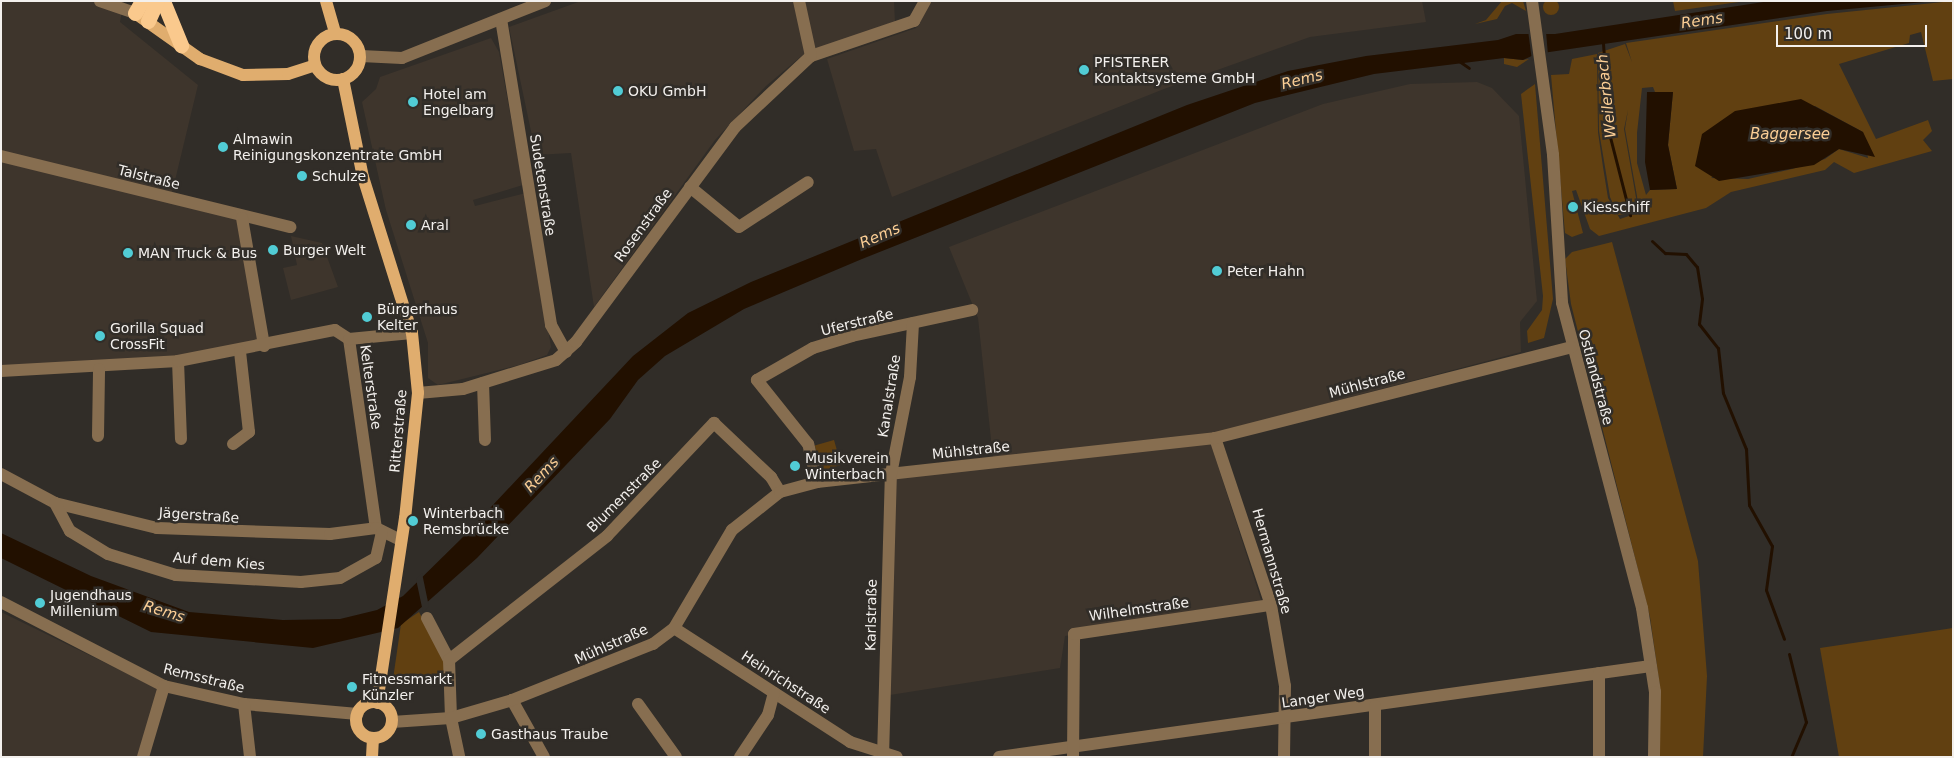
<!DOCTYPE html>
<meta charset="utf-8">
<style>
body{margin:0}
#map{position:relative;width:1954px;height:758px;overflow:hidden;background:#312d28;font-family:"DejaVu Sans",sans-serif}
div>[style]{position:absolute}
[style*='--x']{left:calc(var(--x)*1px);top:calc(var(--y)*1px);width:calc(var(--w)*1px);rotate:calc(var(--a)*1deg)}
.built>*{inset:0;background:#3e352c}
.green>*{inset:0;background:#614011;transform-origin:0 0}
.round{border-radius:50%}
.water>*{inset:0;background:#221000}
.pier>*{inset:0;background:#312d28}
.stream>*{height:3px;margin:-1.5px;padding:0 1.5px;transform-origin:1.5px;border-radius:1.5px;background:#221000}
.minor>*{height:12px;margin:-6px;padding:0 6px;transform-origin:6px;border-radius:6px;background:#876e50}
.major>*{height:12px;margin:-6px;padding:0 6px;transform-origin:6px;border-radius:6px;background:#e0ad6e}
.major>.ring{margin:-6px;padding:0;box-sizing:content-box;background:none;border:12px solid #e0ad6e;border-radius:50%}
.highway>*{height:15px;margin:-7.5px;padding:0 7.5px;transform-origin:7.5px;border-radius:7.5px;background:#fac98d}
.dots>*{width:14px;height:14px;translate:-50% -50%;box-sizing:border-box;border:2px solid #312d28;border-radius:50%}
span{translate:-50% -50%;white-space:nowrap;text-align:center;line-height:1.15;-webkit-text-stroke:5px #312d28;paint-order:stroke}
.poi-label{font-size:14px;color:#f3f0ed}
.left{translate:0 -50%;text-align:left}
.street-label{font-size:14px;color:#f3f0ed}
.water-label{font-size:15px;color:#fbce95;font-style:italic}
.frame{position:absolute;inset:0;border:2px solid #f3f0ed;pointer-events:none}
.scale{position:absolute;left:1776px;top:25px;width:151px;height:22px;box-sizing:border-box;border:2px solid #f3f0ed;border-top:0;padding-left:6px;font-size:15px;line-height:18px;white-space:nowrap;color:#f3f0ed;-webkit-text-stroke:4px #312d28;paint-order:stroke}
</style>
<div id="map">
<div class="built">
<div style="clip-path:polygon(1px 1px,124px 1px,120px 22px,198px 85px,171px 197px,238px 219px,260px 343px,178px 358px,1px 368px)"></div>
<div style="clip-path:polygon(581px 1px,894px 1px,895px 22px,804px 54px,766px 86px,715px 140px,594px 307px,571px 153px,536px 155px,509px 27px)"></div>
<div style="clip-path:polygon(931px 1px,1422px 1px,1426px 22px,1310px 37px,1164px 89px,892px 197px,876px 149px,854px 151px,827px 59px,916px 28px)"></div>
<div style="clip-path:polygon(491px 38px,499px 52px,523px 185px,473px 200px,475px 206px,526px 193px,551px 347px,547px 355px,519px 365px,438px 385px,428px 378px,428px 343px,386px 210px,362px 102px,376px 89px,380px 77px)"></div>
<div style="clip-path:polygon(1477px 82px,1492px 88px,1519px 116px,1537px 301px,1520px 322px,1521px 352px,1208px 435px,1263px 606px,1065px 636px,1060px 668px,890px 695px,893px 468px,993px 458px,978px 318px,949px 247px,1323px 104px,1410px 84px)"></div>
<div style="clip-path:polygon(291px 236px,322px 243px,338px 287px,291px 300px,283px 268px,297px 265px)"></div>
<div style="clip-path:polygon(1px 612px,163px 691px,148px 757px,1px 757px)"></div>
</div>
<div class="green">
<div class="round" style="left:1543px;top:-1px;width:16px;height:16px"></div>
<div style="clip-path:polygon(1502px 1px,1523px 1px,1526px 11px,1512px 3px,1505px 6px,1497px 19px,1475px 24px,1486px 20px)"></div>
<div style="clip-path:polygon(1673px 1px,1746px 1px,1675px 11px)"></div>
<div style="clip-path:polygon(evenodd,1953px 1px,1953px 79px,1933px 81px,1921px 32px,1910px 35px,1909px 43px,1839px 64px,1876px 139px,1928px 120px,1932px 131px,1923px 140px,1932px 151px,1854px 173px,1834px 162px,1825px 170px,1731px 192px,1706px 208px,1599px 236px,1590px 229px,1576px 190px,1572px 191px,1583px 233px,1572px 237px,1565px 233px,1551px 75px,1569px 74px,1572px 59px,1597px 54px,1598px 132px,1603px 167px,1608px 198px,1620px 219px,1641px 212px,1618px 215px,1610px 197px,1599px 131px,1598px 53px,1625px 44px,1632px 62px,1626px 43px,1827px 14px,1953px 1px,1653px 87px,1655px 92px,1673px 92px,1668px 145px,1677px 189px,1650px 190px,1646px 195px,1637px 163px,1637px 133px,1642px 88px,1653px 87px,1953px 1px,1815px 106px,1863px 132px,1868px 158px,1839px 149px,1825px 159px,1792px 169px,1748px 179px,1711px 178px,1815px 106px,1953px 1px,1628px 110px,1625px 129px,1637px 196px,1638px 209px,1624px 129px,1628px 110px)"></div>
<div style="clip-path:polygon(1504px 58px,1523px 60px,1529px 59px,1517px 67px,1504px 64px)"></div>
<div style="clip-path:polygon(1535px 84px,1553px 299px,1544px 338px,1528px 343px,1527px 331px,1542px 310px,1543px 296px,1521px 94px)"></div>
<div style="clip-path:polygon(1612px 242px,1698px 561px,1707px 676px,1703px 757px,1660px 757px,1660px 687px,1650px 617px,1571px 304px,1565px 259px,1572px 252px)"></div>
<div style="left:834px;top:440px;width:26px;height:20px;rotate:74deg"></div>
<div style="clip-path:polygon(419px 612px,447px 664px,445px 681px,393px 679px,401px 624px)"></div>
<div style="clip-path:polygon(1953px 628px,1953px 757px,1839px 757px,1820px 648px)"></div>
</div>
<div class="water">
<div style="clip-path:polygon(1770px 1px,1935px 1px,1827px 11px,1536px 54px,1523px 60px,1504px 58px,1374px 74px,1255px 103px,862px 259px,744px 309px,665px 356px,638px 380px,610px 419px,477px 558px,398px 628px,313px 648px,151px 632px,1px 558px,1px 533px,91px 576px,189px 612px,283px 620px,340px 619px,377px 610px,403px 596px,461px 539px,633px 356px,688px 313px,751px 282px,1187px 105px,1288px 71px,1366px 56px,1498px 40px,1516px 34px,1555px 34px)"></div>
<div style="clip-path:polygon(1647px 92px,1673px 92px,1668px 145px,1677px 189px,1650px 190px,1645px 162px)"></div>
<div style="clip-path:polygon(1801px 99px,1863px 132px,1875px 157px,1839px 149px,1814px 165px,1719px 181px,1695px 166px,1702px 134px,1735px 111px)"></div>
</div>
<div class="pier">
<div style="clip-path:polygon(1528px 30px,1546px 32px,1548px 55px,1532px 61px)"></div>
<div style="clip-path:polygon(422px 573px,429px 607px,423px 612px,416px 579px)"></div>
</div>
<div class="stream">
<div style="--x:1603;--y:43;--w:90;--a:86.2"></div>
<div style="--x:1609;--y:133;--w:85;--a:75.6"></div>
<div style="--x:1459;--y:61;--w:12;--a:35"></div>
<div style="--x:1652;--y:241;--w:18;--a:43"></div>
<div style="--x:1665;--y:253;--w:21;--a:3"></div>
<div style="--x:1686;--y:254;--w:17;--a:50"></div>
<div style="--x:1697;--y:267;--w:32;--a:81"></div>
<div style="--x:1702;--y:299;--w:25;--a:97"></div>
<div style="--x:1699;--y:324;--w:31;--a:52"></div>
<div style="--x:1718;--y:348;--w:45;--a:83.7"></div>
<div style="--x:1723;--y:393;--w:61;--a:67.7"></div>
<div style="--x:1746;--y:449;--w:56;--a:86.9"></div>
<div style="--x:1749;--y:505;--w:47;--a:60.7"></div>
<div style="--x:1772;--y:546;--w:44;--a:97.8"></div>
<div style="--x:1766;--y:590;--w:52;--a:69.8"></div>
<div style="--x:1789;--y:654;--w:70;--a:76"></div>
<div style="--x:1806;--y:722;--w:38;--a:113"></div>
</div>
<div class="minor">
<div style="--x:100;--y:1;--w:37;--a:19"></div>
<div style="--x:1532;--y:1;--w:155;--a:82.2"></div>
<div style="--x:1553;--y:155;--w:148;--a:86.5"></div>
<div style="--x:1562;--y:303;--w:315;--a:75.3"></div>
<div style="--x:1642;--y:608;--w:85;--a:81.2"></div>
<div style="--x:1655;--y:692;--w:65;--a:90.9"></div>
<div style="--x:501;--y:19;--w:310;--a:80.7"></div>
<div style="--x:551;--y:325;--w:31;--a:61"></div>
<div style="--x:361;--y:56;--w:41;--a:2.8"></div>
<div style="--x:402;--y:58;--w:154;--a:-21.7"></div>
<div style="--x:811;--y:56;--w:109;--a:-18.8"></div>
<div style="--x:914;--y:21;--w:23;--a:-61"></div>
<div style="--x:1;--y:156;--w:298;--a:13.8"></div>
<div style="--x:690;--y:187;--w:63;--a:39.2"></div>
<div style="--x:739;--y:227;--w:82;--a:-33.1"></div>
<div style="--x:242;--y:218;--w:130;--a:80.2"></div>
<div style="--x:349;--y:339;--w:191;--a:81.9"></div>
<div style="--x:178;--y:361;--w:78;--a:87.8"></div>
<div style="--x:1;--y:371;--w:177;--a:-3.2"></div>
<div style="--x:178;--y:361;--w:160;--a:-11.2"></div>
<div style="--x:335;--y:330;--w:17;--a:33"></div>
<div style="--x:349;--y:339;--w:63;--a:-5.4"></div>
<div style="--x:483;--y:383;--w:57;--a:88"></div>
<div style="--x:418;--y:393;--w:45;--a:-5.1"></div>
<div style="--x:463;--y:389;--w:97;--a:-17.3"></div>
<div style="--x:556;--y:360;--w:27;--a:-42"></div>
<div style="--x:576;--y:342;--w:267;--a:-53.5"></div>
<div style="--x:735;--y:127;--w:104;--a:-43.1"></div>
<div style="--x:811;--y:56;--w:56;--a:-102.3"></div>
<div style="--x:98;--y:436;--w:67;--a:-89.1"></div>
<div style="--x:1215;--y:438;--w:176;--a:71.5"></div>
<div style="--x:1271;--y:605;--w:82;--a:80.2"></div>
<div style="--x:1285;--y:686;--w:71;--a:90.8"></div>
<div style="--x:233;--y:444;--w:20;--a:-37"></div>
<div style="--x:249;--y:432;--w:81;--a:-96.4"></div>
<div style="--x:1;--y:474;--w:61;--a:28.2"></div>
<div style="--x:55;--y:503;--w:105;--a:13.8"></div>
<div style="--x:157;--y:528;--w:173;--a:2"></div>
<div style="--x:330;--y:534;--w:46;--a:-7.4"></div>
<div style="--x:376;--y:528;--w:28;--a:26"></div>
<div style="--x:817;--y:482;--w:39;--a:-103"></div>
<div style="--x:808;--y:444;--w:82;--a:-128.6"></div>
<div style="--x:757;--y:380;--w:64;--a:-29.7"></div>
<div style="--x:813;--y:348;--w:41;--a:-17.1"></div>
<div style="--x:852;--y:336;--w:123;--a:-12.2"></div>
<div style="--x:55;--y:503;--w:32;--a:62"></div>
<div style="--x:70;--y:531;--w:44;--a:31.2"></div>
<div style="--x:108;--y:554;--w:71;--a:17.2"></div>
<div style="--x:176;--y:575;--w:125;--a:3.2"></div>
<div style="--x:301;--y:582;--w:39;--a:-6"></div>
<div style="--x:340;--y:578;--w:41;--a:-29.1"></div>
<div style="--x:376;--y:558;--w:26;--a:-77"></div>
<div style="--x:1;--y:602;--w:183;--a:27.3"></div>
<div style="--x:164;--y:686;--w:82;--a:12.7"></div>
<div style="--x:244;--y:704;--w:114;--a:5"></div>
<div style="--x:427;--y:618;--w:47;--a:62.4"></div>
<div style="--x:449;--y:660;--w:58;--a:88"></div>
<div style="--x:451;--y:718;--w:40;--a:78"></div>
<div style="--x:674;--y:628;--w:210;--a:32.9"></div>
<div style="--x:850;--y:742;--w:49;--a:17.7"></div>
<div style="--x:449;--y:660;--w:201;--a:-38.1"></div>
<div style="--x:607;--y:536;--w:156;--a:-46.6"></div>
<div style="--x:714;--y:423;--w:79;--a:43.5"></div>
<div style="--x:771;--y:477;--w:17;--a:59"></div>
<div style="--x:512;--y:700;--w:65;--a:60.7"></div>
<div style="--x:244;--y:704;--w:53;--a:83.5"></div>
<div style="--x:638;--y:704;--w:65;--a:54.4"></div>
<div style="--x:392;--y:722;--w:59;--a:-3.9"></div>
<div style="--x:451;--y:718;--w:64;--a:-16.4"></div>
<div style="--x:512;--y:700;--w:152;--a:-21.7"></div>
<div style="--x:653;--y:644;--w:26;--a:-37"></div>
<div style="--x:674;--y:628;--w:114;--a:-59.4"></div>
<div style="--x:732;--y:530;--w:61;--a:-38.4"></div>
<div style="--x:780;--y:492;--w:38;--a:-15"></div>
<div style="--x:817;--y:482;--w:400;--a:-6.3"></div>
<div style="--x:1215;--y:438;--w:368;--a:-14.3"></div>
<div style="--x:143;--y:757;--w:74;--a:-73.5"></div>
<div style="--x:740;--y:757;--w:50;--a:-56.3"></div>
<div style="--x:768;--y:715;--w:23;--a:-75"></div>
<div style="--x:883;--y:757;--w:283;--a:-88.4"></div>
<div style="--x:891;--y:474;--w:99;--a:-78.9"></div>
<div style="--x:910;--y:377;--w:54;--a:-86.8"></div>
<div style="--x:999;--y:757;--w:658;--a:-7.95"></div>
<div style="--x:1073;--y:757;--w:123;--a:-89.5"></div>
<div style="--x:1074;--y:634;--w:199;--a:-8.4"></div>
<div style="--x:1375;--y:757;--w:51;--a:-90"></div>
<div style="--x:1599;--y:757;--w:84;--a:-90"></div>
</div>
<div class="major">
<div style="--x:326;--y:1;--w:33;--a:74"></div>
<div style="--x:135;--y:13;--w:80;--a:35.3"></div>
<div style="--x:200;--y:59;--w:46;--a:20.4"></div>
<div style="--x:243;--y:75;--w:45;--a:-1.3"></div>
<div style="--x:288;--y:74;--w:28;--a:-18"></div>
<div class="ring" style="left:314px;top:34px;width:34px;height:34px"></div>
<div style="--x:343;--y:79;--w:100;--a:78.5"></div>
<div style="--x:363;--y:177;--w:164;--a:72.6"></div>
<div style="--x:412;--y:333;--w:60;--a:84.3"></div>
<div style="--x:418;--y:393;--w:126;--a:95.9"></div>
<div style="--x:405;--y:518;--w:187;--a:98.6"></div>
<div class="ring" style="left:356px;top:702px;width:24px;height:24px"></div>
<div style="--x:372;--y:757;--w:19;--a:-87"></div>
</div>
<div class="highway">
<div style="--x:163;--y:1;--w:48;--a:67.8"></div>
<div style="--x:135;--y:13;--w:14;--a:-60"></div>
<div style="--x:148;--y:21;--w:22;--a:-66"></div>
</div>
<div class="dots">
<div style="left:1084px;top:70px;background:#51ccd5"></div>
<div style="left:618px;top:91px;background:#51ccd5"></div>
<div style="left:413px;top:102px;background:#51ccd5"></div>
<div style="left:223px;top:147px;background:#51ccd5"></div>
<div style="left:302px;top:176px;background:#51ccd5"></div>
<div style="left:1573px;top:207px;background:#51ccd5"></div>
<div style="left:411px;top:225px;background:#51ccd5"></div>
<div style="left:273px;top:250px;background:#51ccd5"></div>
<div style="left:128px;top:253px;background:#51ccd5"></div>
<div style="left:1217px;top:271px;background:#51ccd5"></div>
<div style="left:367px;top:317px;background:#51ccd5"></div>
<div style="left:100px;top:336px;background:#51ccd5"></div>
<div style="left:795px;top:466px;background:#51ccd5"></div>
<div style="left:413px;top:521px;background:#51ccd5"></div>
<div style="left:40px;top:603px;background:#51ccd5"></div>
<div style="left:352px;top:687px;background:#51ccd5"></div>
<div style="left:481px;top:734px;background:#51ccd5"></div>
</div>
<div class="poi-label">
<span class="left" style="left:1094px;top:70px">PFISTERER<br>Kontaktsysteme GmbH</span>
<span class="left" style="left:628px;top:91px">OKU GmbH</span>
<span class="left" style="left:423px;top:102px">Hotel am<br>Engelbarg</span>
<span class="left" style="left:233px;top:147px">Almawin<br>Reinigungskonzentrate GmbH</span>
<span class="left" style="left:312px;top:176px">Schulze</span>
<span class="left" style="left:1583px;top:207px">Kiesschiff</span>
<span class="left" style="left:421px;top:225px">Aral</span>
<span class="left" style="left:283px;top:250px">Burger Welt</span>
<span class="left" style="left:138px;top:253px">MAN Truck &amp; Bus</span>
<span class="left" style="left:1227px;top:271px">Peter Hahn</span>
<span class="left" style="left:377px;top:317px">Bürgerhaus<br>Kelter</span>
<span class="left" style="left:110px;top:336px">Gorilla Squad<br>CrossFit</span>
<span class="left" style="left:805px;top:466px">Musikverein<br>Winterbach</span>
<span class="left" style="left:423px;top:521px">Winterbach<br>Remsbrücke</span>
<span class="left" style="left:50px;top:603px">Jugendhaus<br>Millenium</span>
<span class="left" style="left:362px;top:687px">Fitnessmarkt<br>Künzler</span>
<span class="left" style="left:491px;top:734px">Gasthaus Traube</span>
</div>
<div class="street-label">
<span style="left:149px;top:177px;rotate:14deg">Talstraße</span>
<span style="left:543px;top:185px;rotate:81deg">Sudetenstraße</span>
<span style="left:643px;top:225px;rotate:-54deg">Rosenstraße</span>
<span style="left:857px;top:322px;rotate:-14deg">Uferstraße</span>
<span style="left:1596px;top:377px;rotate:75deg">Ostlandstraße</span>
<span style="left:1367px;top:383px;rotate:-15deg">Mühlstraße</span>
<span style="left:371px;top:387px;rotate:82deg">Kelterstraße</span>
<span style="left:889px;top:396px;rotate:-81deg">Kanalstraße</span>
<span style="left:398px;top:431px;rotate:-85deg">Ritterstraße</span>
<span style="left:971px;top:450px;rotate:-6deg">Mühlstraße</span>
<span style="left:624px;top:495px;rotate:-45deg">Blumenstraße</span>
<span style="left:199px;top:515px;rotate:4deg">Jägerstraße</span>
<span style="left:219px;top:561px;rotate:5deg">Auf dem Kies</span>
<span style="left:1272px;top:561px;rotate:74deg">Hermannstraße</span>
<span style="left:1139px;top:609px;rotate:-8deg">Wilhelmstraße</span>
<span style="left:871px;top:615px;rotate:-89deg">Karlstraße</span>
<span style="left:611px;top:644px;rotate:-24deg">Mühlstraße</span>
<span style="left:204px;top:678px;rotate:14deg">Remsstraße</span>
<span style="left:786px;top:682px;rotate:33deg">Heinrichstraße</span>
<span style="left:1323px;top:697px;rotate:-8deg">Langer Weg</span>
</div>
<div class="water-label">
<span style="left:1702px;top:21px;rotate:-8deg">Rems</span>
<span style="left:1302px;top:80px;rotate:-14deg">Rems</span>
<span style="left:1607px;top:96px;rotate:-96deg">Weilerbach</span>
<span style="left:1790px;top:135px">Baggersee</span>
<span style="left:880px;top:236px;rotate:-23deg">Rems</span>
<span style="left:542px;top:475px;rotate:-47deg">Rems</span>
<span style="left:164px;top:612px;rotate:17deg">Rems</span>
</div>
<div class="frame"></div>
<div class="scale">100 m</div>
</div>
